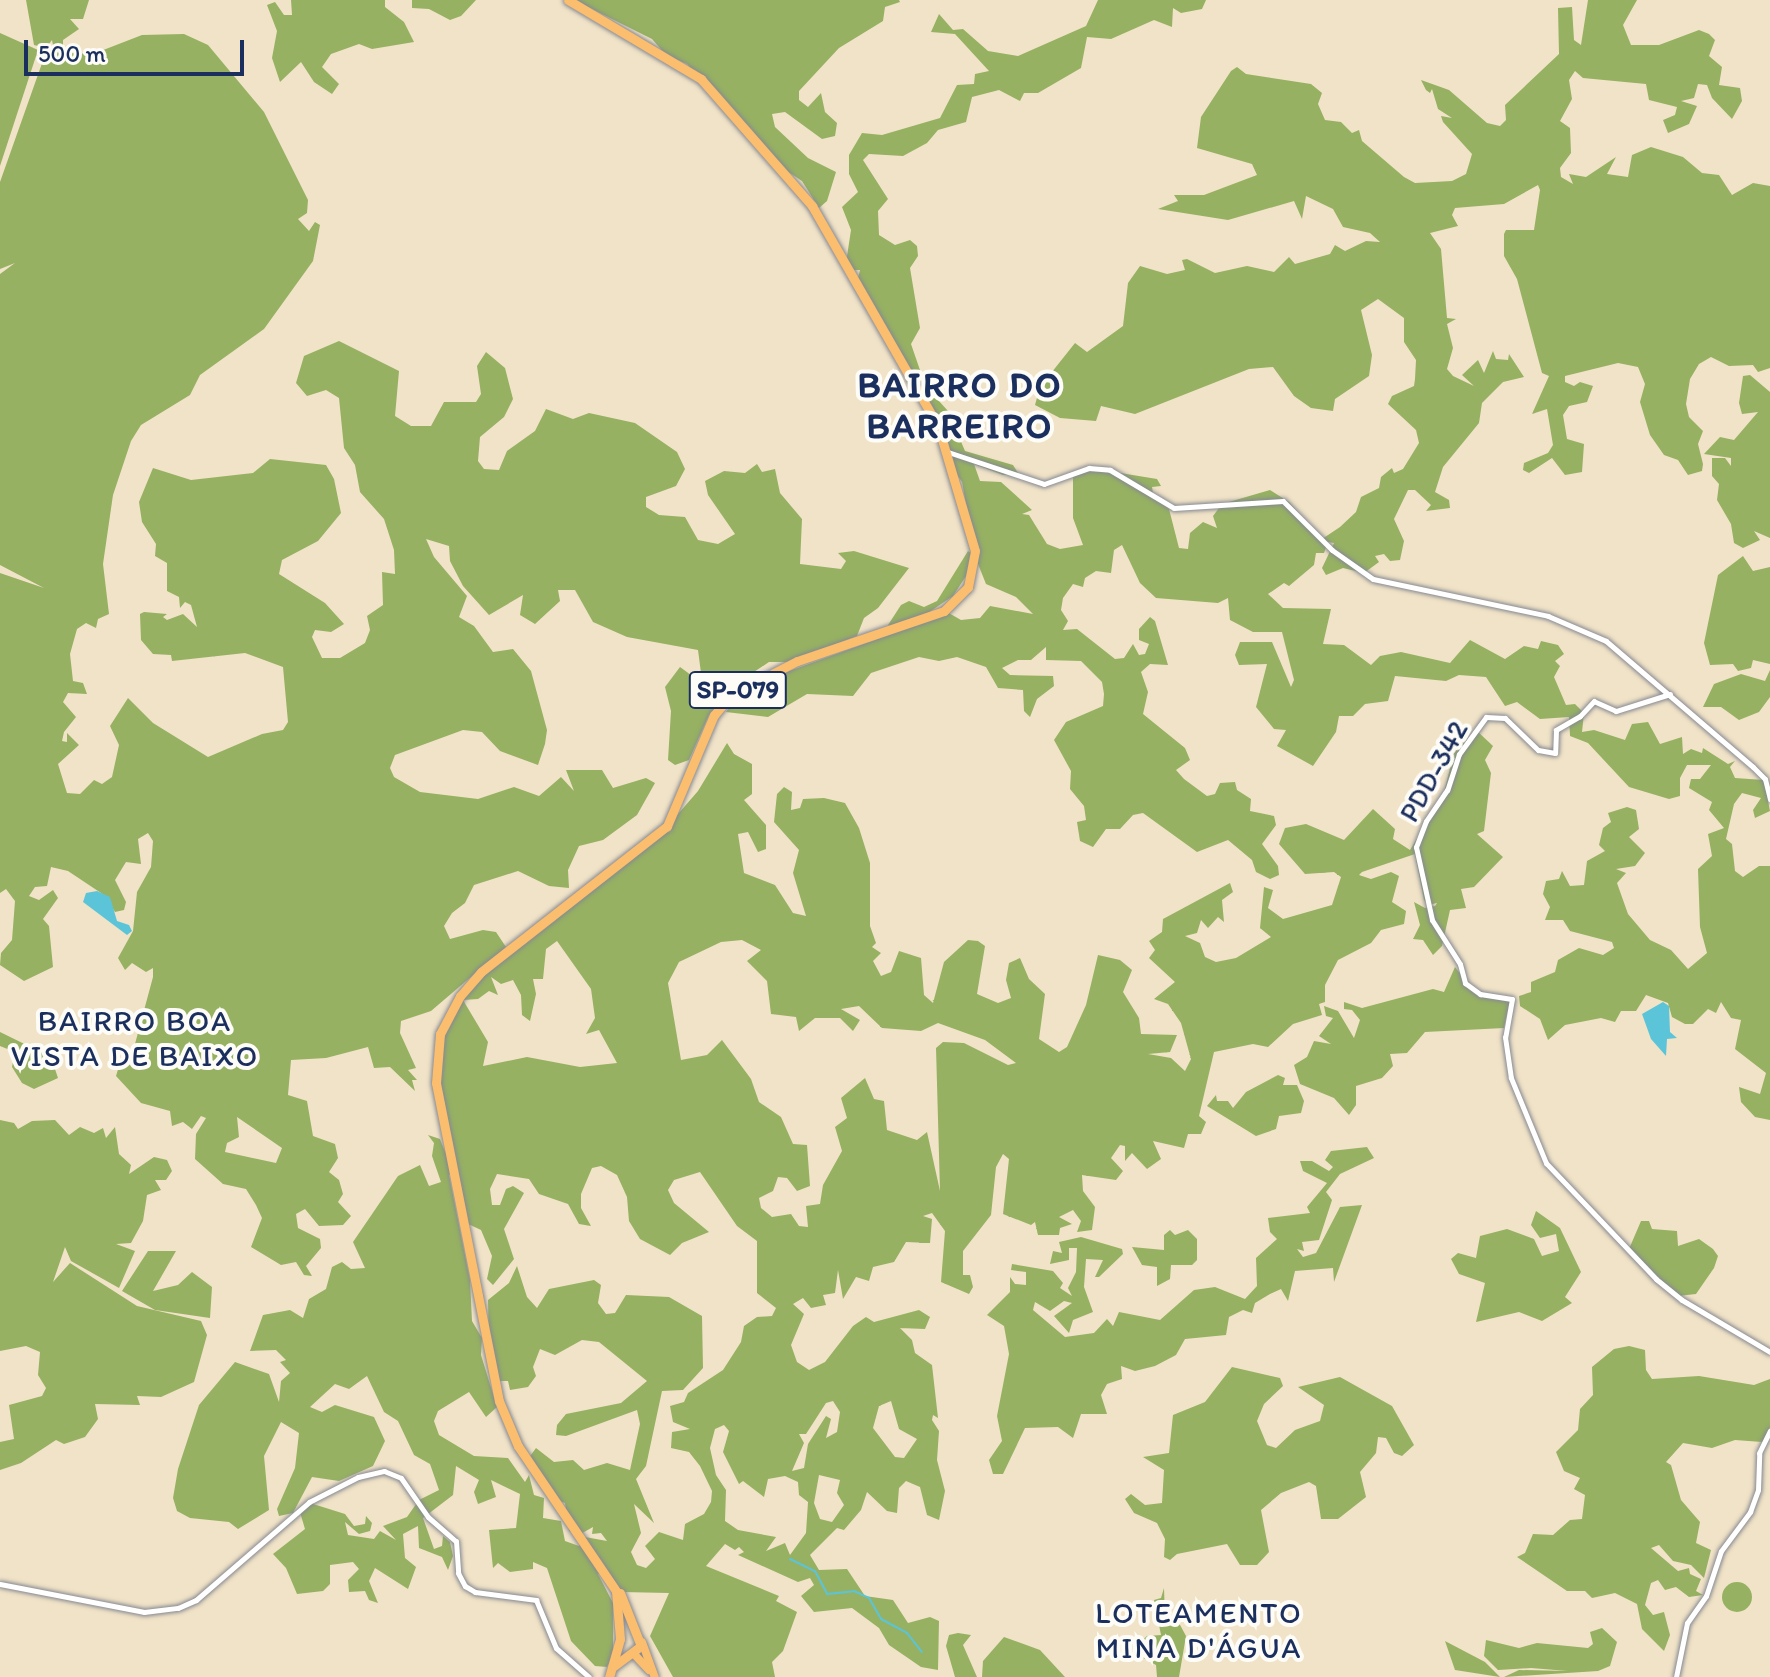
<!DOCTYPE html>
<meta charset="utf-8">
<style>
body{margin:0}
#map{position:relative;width:1770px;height:1677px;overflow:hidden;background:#f1e3c7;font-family:Itim,sans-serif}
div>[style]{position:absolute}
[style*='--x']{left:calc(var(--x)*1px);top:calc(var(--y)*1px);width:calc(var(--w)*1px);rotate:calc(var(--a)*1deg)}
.forest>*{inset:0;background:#96b162}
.round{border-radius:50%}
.water>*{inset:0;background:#5cc4d9}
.stream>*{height:2px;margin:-1px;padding:0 1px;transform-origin:1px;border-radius:1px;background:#5cc4d9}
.roads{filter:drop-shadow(0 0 2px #868992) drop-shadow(0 0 2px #868992)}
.tertiary>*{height:5px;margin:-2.5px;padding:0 2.5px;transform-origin:2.5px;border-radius:2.5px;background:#fff}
.primary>*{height:8px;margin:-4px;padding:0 4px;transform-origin:4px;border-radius:4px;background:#fbbd6e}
.trunk>*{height:9px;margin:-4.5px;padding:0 4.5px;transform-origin:4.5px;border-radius:4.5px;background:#fbbd6e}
span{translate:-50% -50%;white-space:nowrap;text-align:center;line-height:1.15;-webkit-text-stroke:8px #fdfcf7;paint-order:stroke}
.shield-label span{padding:2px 6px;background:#fdfcf7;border:2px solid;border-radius:6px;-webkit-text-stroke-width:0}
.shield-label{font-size:26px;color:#1b2f5e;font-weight:700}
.street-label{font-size:28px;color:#1b2f5e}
.neighbourhood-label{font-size:30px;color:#1b2f5e;letter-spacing:2px}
.district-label{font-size:36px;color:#1b2f5e;font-weight:700;letter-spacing:2px}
.scale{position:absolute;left:24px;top:40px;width:220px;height:36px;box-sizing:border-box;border:4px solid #1b2f5e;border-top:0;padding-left:10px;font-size:24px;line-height:28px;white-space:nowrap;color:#1b2f5e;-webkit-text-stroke:6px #fdfcf7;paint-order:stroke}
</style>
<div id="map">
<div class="forest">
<div style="clip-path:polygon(26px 0,89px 0,83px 19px,70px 19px,79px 29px,63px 40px,63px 53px,54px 50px,52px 40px,46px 48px,34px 45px)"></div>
<div style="clip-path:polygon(291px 0,385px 0,385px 7px,404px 22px,414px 42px,372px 49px,359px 44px,331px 54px,322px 67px,339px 84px,332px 94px,314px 82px,301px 62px,280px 82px,272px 58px,277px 31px,267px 5px,275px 2px,284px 15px,292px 15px)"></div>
<div style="clip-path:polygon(412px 0,476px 0,461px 16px,450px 20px,429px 9px,412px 8px)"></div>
<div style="clip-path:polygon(574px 0,899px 0,900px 2px,885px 7px,883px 21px,839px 48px,799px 91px,799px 100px,808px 107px,821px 93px,825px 112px,837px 123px,835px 136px,822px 139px,785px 112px,772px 114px,775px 127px,808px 158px,836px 172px,827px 201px,819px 208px,802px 181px,784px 169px,687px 64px,666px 55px,652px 39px)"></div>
<div style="clip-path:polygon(1098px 0,1206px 0,1202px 9px,1181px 13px,1173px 8px,1172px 27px,1154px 20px,1111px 39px,1087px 37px,1081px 68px,1038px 93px,1024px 93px,1020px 101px,999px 90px,972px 97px,966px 122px,938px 130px,927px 143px,903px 156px,869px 154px,863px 160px,888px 199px,878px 211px,879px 235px,895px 245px,910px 240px,917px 246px,918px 256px,910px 268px,920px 328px,911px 344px,921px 373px,911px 375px,868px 301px,858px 278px,860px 270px,850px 270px,846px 263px,851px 230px,842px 207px,858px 192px,849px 174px,849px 155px,862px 133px,882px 135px,940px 118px,957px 85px,974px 84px,975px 74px,989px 71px,955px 34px,931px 32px,939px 14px,953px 30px,963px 29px,988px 51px,1018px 56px,1086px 26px)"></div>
<div style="clip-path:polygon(1588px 0,1637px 0,1623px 25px,1631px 45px,1659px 45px,1699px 30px,1709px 34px,1715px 40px,1709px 56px,1722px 67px,1719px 85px,1740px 88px,1742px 101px,1732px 119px,1712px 98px,1707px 85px,1698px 84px,1694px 98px,1681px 101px,1697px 106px,1689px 124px,1668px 133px,1663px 120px,1675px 115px,1677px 107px,1649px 100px,1646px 84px,1583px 78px,1575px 71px,1569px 80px,1572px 99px,1560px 121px,1570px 128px,1571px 153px,1560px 168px,1561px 177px,1573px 184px,1569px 174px,1586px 177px,1616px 157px,1607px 174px,1628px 177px,1632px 155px,1651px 147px,1683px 157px,1702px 173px,1719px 175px,1732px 195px,1753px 183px,1770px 186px,1770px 368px,1758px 372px,1753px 365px,1729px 366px,1711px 357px,1699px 364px,1690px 379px,1686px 404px,1689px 417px,1703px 431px,1698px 444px,1703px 464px,1702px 471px,1688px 475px,1678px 460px,1664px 455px,1650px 435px,1640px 402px,1645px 384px,1638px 367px,1618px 363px,1565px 376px,1565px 382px,1574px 386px,1580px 382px,1593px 386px,1587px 402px,1569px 406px,1563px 415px,1567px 439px,1584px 444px,1582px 472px,1565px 475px,1552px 458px,1529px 473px,1523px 470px,1524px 463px,1548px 453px,1553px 445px,1547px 409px,1532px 414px,1549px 376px,1542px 373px,1517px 279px,1504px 256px,1504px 234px,1506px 230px,1534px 230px,1540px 190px,1538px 185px,1504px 204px,1455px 208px,1452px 215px,1458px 226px,1430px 233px,1441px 249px,1447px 318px,1456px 319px,1447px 324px,1453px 348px,1447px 369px,1453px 376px,1474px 386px,1462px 375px,1478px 360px,1484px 373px,1493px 351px,1496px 359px,1508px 360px,1509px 354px,1524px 377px,1503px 382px,1482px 403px,1479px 423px,1443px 467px,1435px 492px,1449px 500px,1450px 508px,1426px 511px,1431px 505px,1415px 490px,1408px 490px,1394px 519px,1404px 541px,1400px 560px,1390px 561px,1384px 554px,1375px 556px,1379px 562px,1364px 573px,1343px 568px,1326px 575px,1322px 568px,1334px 543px,1328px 542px,1324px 553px,1316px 553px,1314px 565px,1289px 586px,1284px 583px,1268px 594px,1283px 608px,1331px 609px,1323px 644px,1344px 645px,1371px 665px,1380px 656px,1401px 652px,1450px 663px,1470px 640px,1505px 659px,1524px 646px,1538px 649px,1541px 641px,1558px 645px,1564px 654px,1555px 661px,1560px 666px,1554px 677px,1566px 705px,1575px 704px,1584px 713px,1582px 732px,1594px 730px,1625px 740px,1632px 724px,1648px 722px,1660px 744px,1682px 737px,1683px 754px,1691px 749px,1702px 753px,1703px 748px,1728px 764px,1735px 761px,1730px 767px,1735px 778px,1764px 780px,1770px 811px,1755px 818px,1753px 810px,1761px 798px,1742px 793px,1734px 804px,1726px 839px,1732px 844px,1735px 871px,1743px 877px,1759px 866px,1770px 866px,1770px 1120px,1755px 1117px,1741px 1102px,1739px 1087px,1760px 1094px,1766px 1073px,1735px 1049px,1741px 1020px,1731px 1018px,1721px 1002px,1716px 1013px,1708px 1009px,1693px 1024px,1685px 1024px,1672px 1017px,1668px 1003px,1646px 995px,1636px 1011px,1621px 1011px,1615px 1022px,1601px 1018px,1565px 1025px,1548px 1040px,1540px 1019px,1520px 1006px,1519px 996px,1531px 992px,1531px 982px,1555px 972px,1558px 960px,1579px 948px,1603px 955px,1614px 948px,1612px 942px,1570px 931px,1563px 920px,1545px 920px,1550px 907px,1543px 894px,1546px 881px,1559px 879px,1562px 871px,1570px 886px,1584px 885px,1587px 861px,1605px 851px,1599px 845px,1603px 828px,1611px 822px,1608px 813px,1627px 807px,1636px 810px,1639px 829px,1629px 837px,1645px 853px,1635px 866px,1616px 869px,1626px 873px,1617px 883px,1628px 914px,1650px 940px,1671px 950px,1688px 969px,1707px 953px,1700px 927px,1698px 869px,1712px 856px,1708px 834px,1724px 828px,1709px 810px,1712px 802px,1689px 788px,1691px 779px,1700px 779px,1711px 765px,1687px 765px,1680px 778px,1680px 796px,1669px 799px,1629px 787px,1588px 743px,1570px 736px,1569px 717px,1540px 719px,1517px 702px,1505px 706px,1486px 677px,1459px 675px,1446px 681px,1395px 676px,1388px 701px,1365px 704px,1353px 716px,1339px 716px,1336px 732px,1313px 766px,1277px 746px,1286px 730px,1274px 729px,1256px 707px,1267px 664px,1239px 665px,1235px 655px,1240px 642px,1272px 642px,1291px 687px,1294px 680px,1282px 632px,1253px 632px,1230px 620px,1228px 598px,1218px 603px,1156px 598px,1140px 583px,1122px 545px,1114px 550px,1111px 573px,1096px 571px,1085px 578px,1083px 587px,1073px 584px,1063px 598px,1061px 610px,1068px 621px,1063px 630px,1077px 629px,1115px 659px,1124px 658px,1133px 644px,1139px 655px,1145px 654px,1149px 644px,1139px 640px,1139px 629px,1150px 617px,1155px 621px,1168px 665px,1150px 664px,1141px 672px,1148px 692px,1143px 714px,1185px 748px,1190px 760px,1176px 770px,1184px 779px,1207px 796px,1215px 794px,1220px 783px,1235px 782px,1237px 790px,1251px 799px,1250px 811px,1274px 816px,1276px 825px,1262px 844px,1278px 866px,1279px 875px,1270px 879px,1256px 872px,1252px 860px,1228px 840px,1197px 852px,1143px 813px,1133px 815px,1120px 829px,1106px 829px,1093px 847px,1080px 841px,1077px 822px,1086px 820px,1084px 806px,1070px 789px,1071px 771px,1054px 740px,1066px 722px,1103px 706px,1104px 694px,1102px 682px,1081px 661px,1046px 660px,1046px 647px,1031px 660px,1018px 660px,1002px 668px,1010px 675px,1053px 676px,1054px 686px,1037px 699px,1030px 717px,1024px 711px,1023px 690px,998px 688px,986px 667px,957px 657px,939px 661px,919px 657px,871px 673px,853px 696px,807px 694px,768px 717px,726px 712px,737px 695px,770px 678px,897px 632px,888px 625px,901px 605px,909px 601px,924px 607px,937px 601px,968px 551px,972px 554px,966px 576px,953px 596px,904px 629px,947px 612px,961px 620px,980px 618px,990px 606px,1033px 614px,1016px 597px,986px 584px,976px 559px,962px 482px,952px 467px,942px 426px,924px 398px,929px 390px,948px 411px,965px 451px,1013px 465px,1018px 473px,1003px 475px,974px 464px,980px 481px,1001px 482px,1032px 510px,1022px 514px,1029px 515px,1047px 544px,1060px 549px,1083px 545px,1073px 518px,1073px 472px,1108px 471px,1157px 479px,1161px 486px,1152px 487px,1153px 493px,1169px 509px,1179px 548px,1188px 549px,1190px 533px,1203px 522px,1217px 528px,1213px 516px,1222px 504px,1270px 490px,1289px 502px,1322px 539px,1340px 527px,1356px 512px,1361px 497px,1379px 488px,1381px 477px,1392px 468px,1394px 473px,1403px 469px,1419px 443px,1416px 430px,1388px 404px,1392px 396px,1414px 386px,1415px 379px,1416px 360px,1404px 342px,1404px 318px,1378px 299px,1361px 310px,1372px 355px,1369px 376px,1335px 399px,1333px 411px,1311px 408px,1294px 396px,1273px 367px,1249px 369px,1135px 414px,1101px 406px,1096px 421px,1060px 418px,1035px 405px,1040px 387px,1075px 343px,1087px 352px,1123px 326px,1128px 283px,1140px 266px,1167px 274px,1185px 270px,1182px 260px,1187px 259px,1215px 273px,1247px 266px,1274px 272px,1289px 257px,1295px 264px,1330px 254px,1335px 245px,1345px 251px,1366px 241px,1380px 242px,1370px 233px,1343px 227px,1333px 209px,1306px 196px,1302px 219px,1294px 201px,1228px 220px,1158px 209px,1178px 201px,1174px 195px,1204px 195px,1257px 175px,1252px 164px,1197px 148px,1201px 117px,1231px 71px,1237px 67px,1246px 74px,1311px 84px,1322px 93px,1318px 104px,1325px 120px,1341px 122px,1352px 133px,1359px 130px,1362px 141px,1404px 177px,1415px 183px,1452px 181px,1466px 174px,1472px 154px,1443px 122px,1441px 116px,1452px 118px,1438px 109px,1432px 89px,1430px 93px,1426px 90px,1421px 80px,1449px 90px,1487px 123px,1500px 126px,1506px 120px,1505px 105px,1559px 54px,1558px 8px,1572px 7px,1574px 40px,1581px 45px)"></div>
<div style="clip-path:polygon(0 33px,38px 50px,0 166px)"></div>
<div style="clip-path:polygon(evenodd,184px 34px,208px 45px,264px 112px,308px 200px,307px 213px,298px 219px,309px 231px,315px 222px,320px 225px,313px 261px,264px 329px,200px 375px,190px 395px,141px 425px,131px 441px,113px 495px,103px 564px,109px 614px,98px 619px,96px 628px,86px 623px,77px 629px,70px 654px,73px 681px,83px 683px,87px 694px,68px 693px,63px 702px,76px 717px,64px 732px,62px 741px,67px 742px,67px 733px,79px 745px,58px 764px,67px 793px,80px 794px,94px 780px,102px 784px,112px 777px,119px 745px,110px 726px,128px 698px,153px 723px,208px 757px,262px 734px,283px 730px,288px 722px,283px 667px,245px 653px,172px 661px,171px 655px,153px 654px,141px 640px,140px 614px,144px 612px,167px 614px,163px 617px,167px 620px,183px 614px,197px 627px,191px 605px,185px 602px,180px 608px,179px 597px,167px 591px,167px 563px,155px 556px,156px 544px,142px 522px,139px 502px,153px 468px,191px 480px,253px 473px,270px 459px,326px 465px,334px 479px,341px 513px,318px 541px,282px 560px,279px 574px,325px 603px,344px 624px,331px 632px,315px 630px,312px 637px,322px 658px,340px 658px,365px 643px,370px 630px,367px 616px,383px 605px,382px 572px,395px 574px,394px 550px,384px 519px,360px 492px,355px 465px,344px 448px,339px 398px,326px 390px,307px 396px,296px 383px,304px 356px,339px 341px,399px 371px,395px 416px,411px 426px,431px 426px,444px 402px,476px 402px,481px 394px,477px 366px,486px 352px,505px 368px,513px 399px,504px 417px,480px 437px,478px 461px,484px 469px,499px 470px,507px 451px,535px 431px,546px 409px,573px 419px,589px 413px,635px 423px,677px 452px,685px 469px,676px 486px,646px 497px,646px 507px,659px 515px,685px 517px,698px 540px,718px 544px,735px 534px,708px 495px,705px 481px,724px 471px,745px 473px,757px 464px,762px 472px,775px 469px,780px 493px,802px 519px,800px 564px,841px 569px,846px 561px,838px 553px,854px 551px,909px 568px,878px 608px,864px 618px,857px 636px,788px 662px,769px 662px,742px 680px,709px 715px,689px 760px,675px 765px,668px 760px,671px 711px,665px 687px,680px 667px,691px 675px,701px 673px,698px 650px,627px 637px,593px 622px,575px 590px,558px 590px,560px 601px,535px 624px,520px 615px,523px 595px,489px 615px,463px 586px,450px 561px,449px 546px,426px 539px,434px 557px,467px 596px,459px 617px,474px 626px,493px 652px,513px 649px,531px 671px,547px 730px,545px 744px,538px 765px,500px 751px,482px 732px,463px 730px,395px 755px,390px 768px,394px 777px,420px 792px,478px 799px,514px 787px,539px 796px,561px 777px,574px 791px,566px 770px,602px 770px,613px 788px,646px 778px,655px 783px,637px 815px,603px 840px,579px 846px,568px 870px,569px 888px,549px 886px,518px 871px,474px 885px,465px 903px,452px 913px,444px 926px,450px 939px,483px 930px,496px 932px,506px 947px,431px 1011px,401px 1021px,400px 1033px,416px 1068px,408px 1070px,417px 1080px,412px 1080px,415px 1091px,390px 1067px,374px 1068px,368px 1047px,326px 1058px,291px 1060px,288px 1095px,307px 1101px,313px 1136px,335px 1144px,338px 1158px,329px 1172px,339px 1180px,343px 1194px,338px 1202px,351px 1216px,343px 1225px,319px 1226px,305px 1209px,296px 1214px,298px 1228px,320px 1239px,321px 1248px,306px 1266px,312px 1276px,304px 1275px,296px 1262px,281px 1265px,251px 1247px,262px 1218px,256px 1205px,246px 1189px,223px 1184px,195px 1159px,196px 1134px,206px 1118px,201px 1116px,192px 1129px,183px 1122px,172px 1126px,170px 1111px,141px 1103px,116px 1076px,120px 1063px,132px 1055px,153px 977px,153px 968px,146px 972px,132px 963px,125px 970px,118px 958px,133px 931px,137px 892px,151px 867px,153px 841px,148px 833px,138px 839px,141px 864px,126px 862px,115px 880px,126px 902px,124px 910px,115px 912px,104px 895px,68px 871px,51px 867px,47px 886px,35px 887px,29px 896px,39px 900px,53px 890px,58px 898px,43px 919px,49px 926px,53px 967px,24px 981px,0 965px,1px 953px,12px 940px,15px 901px,6px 889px,0 893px,0 573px,44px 588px,0 565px,0 274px,15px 263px,0 269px,0 182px,46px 52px,93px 54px,142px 35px,184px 34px,237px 1117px,282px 1148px,276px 1163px,225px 1152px,227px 1143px,239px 1137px,237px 1117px)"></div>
<div style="clip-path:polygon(1750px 375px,1770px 392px,1770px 538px,1754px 531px,1760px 540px,1743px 548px,1734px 543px,1731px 524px,1717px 500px,1719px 484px,1712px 476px,1712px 458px,1725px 458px,1731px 466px,1731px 458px,1704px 454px,1720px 437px,1734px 440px,1758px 412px,1742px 414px,1739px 403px,1743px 376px)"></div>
<div style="clip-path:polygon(1743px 556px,1753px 571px,1770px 567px,1770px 664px,1753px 660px,1751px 668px,1738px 671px,1733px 664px,1710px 665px,1704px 643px,1718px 575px)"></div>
<div style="clip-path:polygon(1770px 670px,1770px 697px,1759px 712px,1739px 720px,1721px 707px,1703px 707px,1714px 684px,1741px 674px,1765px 681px)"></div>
<div style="clip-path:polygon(evenodd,1476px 730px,1493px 746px,1485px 760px,1491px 773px,1484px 831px,1477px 834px,1503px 857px,1474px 887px,1461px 889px,1466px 908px,1450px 910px,1442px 946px,1433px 955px,1423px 940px,1413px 939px,1420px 925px,1414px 902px,1425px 908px,1435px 906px,1437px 903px,1428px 905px,1424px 900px,1415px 854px,1362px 872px,1359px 875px,1371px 879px,1391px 872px,1399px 876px,1392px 902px,1406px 911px,1404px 924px,1381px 930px,1371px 943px,1338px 960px,1325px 985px,1325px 1002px,1319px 1004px,1322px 1015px,1293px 1024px,1268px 1047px,1253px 1044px,1214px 1052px,1199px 1116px,1206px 1122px,1201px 1134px,1188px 1134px,1184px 1148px,1153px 1141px,1161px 1159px,1147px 1169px,1132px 1153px,1125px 1161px,1125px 1146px,1120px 1145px,1111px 1158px,1123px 1171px,1116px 1180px,1082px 1175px,1083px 1191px,1095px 1207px,1092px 1230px,1077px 1232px,1081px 1221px,1073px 1210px,1059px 1217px,1072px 1224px,1060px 1228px,1059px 1235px,1038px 1235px,1035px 1222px,1031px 1225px,1003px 1214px,1009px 1159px,1003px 1154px,996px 1167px,991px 1215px,963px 1251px,963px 1275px,970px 1275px,973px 1287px,969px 1294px,941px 1282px,945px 1231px,932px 1213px,923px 1216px,932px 1219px,930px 1243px,906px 1242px,894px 1262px,873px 1267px,869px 1281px,856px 1277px,843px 1299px,838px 1270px,835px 1293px,823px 1295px,826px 1305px,811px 1308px,803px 1298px,793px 1304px,804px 1314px,791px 1345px,797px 1362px,809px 1370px,825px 1362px,853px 1326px,866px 1317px,874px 1322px,919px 1310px,930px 1317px,925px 1329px,900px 1328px,912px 1340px,915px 1353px,932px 1365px,938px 1418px,933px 1415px,932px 1420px,939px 1431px,937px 1460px,945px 1491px,939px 1520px,927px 1515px,920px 1487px,906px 1481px,899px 1488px,897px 1513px,887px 1511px,867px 1492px,861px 1510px,844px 1530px,837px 1528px,810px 1555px,819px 1570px,847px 1569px,865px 1596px,893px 1600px,908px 1623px,930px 1617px,939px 1621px,938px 1670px,921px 1667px,889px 1645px,879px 1628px,852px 1608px,814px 1612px,801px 1596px,814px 1585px,810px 1578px,798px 1582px,738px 1555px,744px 1552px,739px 1547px,735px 1550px,725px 1544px,706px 1566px,779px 1596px,776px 1601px,797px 1612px,783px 1651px,772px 1662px,775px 1677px,673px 1677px,650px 1636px,669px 1593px,621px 1592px,606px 1570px,598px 1574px,613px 1603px,613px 1655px,607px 1667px,595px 1666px,571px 1641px,547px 1568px,533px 1562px,533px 1569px,510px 1572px,498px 1563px,493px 1568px,489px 1530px,516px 1528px,520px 1494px,491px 1480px,496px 1497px,478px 1504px,474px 1492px,479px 1480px,456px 1466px,453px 1495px,423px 1518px,434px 1549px,442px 1546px,443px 1536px,450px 1542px,453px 1556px,448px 1570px,442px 1557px,419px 1548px,418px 1526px,403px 1534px,405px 1558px,416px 1567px,408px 1589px,375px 1568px,369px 1581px,378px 1603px,369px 1600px,365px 1591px,349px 1592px,348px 1580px,359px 1569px,353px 1562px,330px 1565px,330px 1584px,323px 1591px,297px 1594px,286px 1568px,273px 1554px,305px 1529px,299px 1509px,310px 1503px,345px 1514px,354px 1526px,365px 1524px,366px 1516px,372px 1523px,370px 1531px,359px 1534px,345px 1522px,348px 1535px,374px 1539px,380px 1531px,396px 1540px,383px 1526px,407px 1517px,419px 1500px,439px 1490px,430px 1464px,414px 1455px,398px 1421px,384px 1412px,367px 1376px,349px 1389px,335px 1384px,310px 1407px,322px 1412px,335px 1405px,374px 1417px,385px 1441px,373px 1466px,339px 1481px,312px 1477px,293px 1513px,279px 1516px,277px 1509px,295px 1468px,299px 1433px,281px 1422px,264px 1456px,269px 1510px,238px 1529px,229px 1522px,190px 1518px,177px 1511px,173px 1498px,178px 1469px,199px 1405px,235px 1362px,269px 1374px,279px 1402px,281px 1381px,290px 1373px,280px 1362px,286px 1360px,276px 1350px,250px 1351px,263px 1315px,290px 1310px,303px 1318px,309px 1299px,326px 1289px,332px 1267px,342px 1262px,351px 1269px,365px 1268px,353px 1242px,398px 1176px,420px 1165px,429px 1186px,441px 1182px,432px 1156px,434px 1143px,428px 1135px,440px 1139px,445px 1152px,437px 1046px,471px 985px,665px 829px,698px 791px,727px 743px,734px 754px,752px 764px,752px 794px,744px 800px,766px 825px,766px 849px,758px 852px,748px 832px,738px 834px,744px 873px,775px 885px,793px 913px,806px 916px,793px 873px,799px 850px,774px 822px,777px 794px,784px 787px,792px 792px,791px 810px,800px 808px,803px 799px,824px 798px,845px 803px,859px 828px,870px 863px,870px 926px,876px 943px,872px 947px,881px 953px,873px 961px,881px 976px,891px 972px,899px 951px,921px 958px,924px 995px,933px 1003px,944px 962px,968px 940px,978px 941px,985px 946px,977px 994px,998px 1003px,1011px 998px,1006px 980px,1009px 963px,1020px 958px,1029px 979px,1045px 994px,1039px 1039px,1059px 1052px,1067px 1047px,1086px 1005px,1098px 955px,1120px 960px,1132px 970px,1123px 992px,1139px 1018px,1141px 1034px,1177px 1035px,1170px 1052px,1148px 1054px,1171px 1058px,1185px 1071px,1191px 1059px,1181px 1023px,1168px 1004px,1154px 999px,1175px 982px,1149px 958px,1155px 950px,1149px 941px,1162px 932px,1163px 919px,1230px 883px,1233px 892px,1222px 900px,1224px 922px,1218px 917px,1208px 928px,1201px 920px,1197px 933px,1185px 936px,1200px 943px,1205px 957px,1216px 962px,1236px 958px,1271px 937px,1260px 928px,1264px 887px,1273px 890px,1268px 908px,1283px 919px,1332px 905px,1341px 877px,1334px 872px,1305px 874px,1279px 844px,1285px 828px,1306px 824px,1344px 840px,1373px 809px,1395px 829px,1393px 839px,1410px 850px,1443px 796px,1454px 753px,1476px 730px,742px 940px,761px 950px,747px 961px,767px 981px,771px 1014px,796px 1017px,799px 1031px,815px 1018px,840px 1018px,853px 1031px,860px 1020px,841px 1009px,859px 1006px,882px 1028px,921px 1031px,938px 1023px,985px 1040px,1016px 1063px,1008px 1065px,964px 1043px,943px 1042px,936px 1048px,940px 1191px,927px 1132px,917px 1140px,887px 1130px,884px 1101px,874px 1099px,865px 1078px,841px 1098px,847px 1118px,835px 1127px,842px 1151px,823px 1185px,820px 1204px,806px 1206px,808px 1227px,799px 1226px,791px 1214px,772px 1217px,761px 1208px,759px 1198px,773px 1191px,778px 1177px,787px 1178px,797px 1191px,810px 1186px,807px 1145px,793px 1144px,781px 1117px,759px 1102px,751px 1079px,722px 1040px,707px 1055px,681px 1060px,668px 983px,679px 962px,721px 942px,742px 940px,1476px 730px,557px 941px,591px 989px,595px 1018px,586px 1034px,599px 1030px,617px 1063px,580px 1067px,527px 1057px,483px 1066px,488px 1042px,463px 1000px,478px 999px,489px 991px,498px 995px,491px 977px,501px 984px,513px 980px,521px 995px,522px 1015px,530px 1021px,536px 994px,533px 979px,543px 979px,546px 949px,557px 941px,1476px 730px,601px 1166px,617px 1175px,627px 1197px,629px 1221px,640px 1239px,670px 1255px,682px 1243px,709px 1232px,674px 1203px,668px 1190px,674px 1180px,700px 1172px,737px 1226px,757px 1241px,757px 1293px,776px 1308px,772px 1316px,757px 1317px,744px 1326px,741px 1342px,723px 1370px,688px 1393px,684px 1402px,670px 1406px,673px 1422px,690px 1429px,672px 1432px,671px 1448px,689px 1452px,700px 1466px,712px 1491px,711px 1502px,704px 1514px,685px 1524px,683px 1540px,659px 1532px,645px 1546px,655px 1559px,646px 1568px,637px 1565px,631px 1552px,641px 1533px,634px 1504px,654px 1523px,636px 1479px,646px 1466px,662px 1391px,683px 1390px,703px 1368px,702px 1316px,669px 1297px,626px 1295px,615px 1313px,606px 1314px,598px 1303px,601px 1285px,594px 1280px,549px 1289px,537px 1308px,527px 1297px,517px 1266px,509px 1283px,488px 1300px,489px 1349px,500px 1381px,508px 1381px,510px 1390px,528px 1387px,536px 1376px,533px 1367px,540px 1349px,555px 1355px,582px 1340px,599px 1342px,647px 1381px,621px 1403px,566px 1414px,557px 1425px,556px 1435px,566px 1436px,637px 1410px,640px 1424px,630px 1470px,607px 1463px,584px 1470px,573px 1460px,554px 1462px,536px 1448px,528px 1459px,546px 1495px,565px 1503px,569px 1531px,579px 1535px,593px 1527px,592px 1534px,601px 1533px,607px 1541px,585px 1537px,579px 1546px,565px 1541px,561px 1521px,543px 1518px,544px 1498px,534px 1495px,529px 1475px,525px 1482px,508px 1458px,474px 1456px,439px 1435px,434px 1421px,438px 1411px,469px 1392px,486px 1417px,497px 1407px,481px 1355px,482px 1338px,472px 1321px,470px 1280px,449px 1175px,453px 1174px,466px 1223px,481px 1230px,492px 1256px,487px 1279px,493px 1285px,514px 1259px,504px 1229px,524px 1193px,513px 1186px,506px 1189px,500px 1205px,492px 1205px,490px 1189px,497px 1174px,529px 1179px,539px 1194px,568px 1204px,579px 1224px,591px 1226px,581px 1208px,581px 1194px,592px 1168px,601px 1166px,1476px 730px,833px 1401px,840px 1412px,837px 1432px,826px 1438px,831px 1419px,826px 1416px,808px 1444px,804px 1468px,792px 1471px,804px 1443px,799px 1434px,806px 1434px,826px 1403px,833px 1401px,1476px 730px,891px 1401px,899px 1429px,917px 1439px,904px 1458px,895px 1457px,873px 1428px,879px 1406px,891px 1401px,1476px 730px,724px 1425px,729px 1431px,723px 1452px,739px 1484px,743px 1481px,764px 1497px,768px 1479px,785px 1476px,798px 1482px,799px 1495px,808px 1502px,806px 1533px,790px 1555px,785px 1543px,766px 1551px,776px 1537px,738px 1530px,725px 1521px,726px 1490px,716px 1475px,710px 1448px,715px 1429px,724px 1425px,1476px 730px,819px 1475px,840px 1480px,837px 1493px,844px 1505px,832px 1522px,820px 1519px,814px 1503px,819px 1475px)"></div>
<div style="clip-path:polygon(1455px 967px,1476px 994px,1510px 1000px,1504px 1028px,1425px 1032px,1407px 1053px,1390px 1054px,1393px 1066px,1382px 1078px,1356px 1086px,1356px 1105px,1349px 1115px,1334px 1098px,1300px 1084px,1294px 1065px,1307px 1057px,1314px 1041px,1331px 1044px,1319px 1036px,1333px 1018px,1326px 1016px,1324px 1006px,1338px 1011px,1354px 1038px,1360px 1020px,1352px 1010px,1344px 1009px,1344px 1002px,1362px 1008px,1433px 989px,1444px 992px)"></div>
<div style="clip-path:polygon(0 1032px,51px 1057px,58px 1078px,34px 1089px,22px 1083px,12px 1067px,15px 1052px,0 1046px)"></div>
<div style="clip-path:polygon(1278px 1075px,1285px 1078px,1283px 1085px,1297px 1085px,1304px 1101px,1301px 1113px,1279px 1116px,1276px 1129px,1256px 1136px,1207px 1106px,1216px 1095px,1217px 1101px,1228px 1101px,1233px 1108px,1246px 1092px)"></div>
<div style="clip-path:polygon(0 1120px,14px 1123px,18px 1129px,32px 1121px,55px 1120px,69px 1135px,80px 1127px,94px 1133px,103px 1128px,106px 1138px,115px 1127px,119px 1154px,131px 1165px,129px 1174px,154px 1157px,167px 1160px,172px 1171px,166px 1180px,155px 1180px,161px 1190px,147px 1195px,143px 1221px,131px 1243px,116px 1244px,135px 1251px,119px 1288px,71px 1261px,65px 1247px,53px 1282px,70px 1263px,137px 1306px,201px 1321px,207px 1335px,194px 1382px,161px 1397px,137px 1396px,140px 1405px,95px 1404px,98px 1419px,85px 1437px,64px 1444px,56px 1440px,21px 1463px,0 1470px,0 1442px,14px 1439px,9px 1405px,42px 1396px,46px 1388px,38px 1375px,40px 1352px,26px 1346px,0 1351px)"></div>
<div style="clip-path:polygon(1367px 1147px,1374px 1158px,1340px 1174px,1326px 1192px,1332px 1200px,1319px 1240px,1302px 1242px,1304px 1251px,1297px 1249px,1303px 1257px,1316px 1253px,1340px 1207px,1362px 1205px,1334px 1282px,1333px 1268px,1295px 1271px,1288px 1301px,1281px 1289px,1270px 1294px,1255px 1303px,1252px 1313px,1243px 1310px,1229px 1317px,1226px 1335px,1185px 1339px,1176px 1355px,1155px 1366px,1135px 1371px,1121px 1366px,1122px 1379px,1107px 1384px,1101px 1395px,1107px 1414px,1081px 1414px,1073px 1438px,1058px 1427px,1025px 1428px,1003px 1474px,993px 1474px,989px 1460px,1002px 1441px,997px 1416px,1009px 1354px,1004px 1326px,987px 1315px,1010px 1292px,1010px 1277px,1015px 1284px,1026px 1285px,1026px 1272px,1011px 1270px,1012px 1264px,1053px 1271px,1063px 1283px,1060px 1288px,1072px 1296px,1068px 1288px,1076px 1272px,1077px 1248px,1069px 1248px,1069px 1260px,1050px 1264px,1053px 1251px,1062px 1253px,1059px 1242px,1081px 1237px,1122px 1249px,1123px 1254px,1099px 1277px,1095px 1277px,1103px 1260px,1086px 1259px,1084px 1287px,1093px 1312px,1073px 1320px,1069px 1333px,1054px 1316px,1072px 1303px,1064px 1301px,1050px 1311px,1035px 1302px,1033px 1310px,1065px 1337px,1094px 1333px,1107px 1319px,1113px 1326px,1119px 1312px,1160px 1320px,1194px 1290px,1215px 1287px,1245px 1299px,1257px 1286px,1256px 1258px,1277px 1239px,1270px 1232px,1268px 1218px,1310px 1213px,1307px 1207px,1327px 1183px,1303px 1171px,1300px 1161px,1312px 1161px,1329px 1171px,1333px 1167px,1325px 1160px,1331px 1151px)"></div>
<div style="clip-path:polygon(1536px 1211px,1560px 1228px,1581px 1272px,1565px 1297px,1572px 1303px,1542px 1321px,1519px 1312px,1476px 1322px,1485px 1283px,1459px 1274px,1451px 1259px,1458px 1253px,1476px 1258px,1480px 1236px,1507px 1229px,1534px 1239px,1542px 1256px,1559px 1251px,1556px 1234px,1540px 1238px,1531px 1225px)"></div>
<div style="clip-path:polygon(1641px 1221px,1649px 1221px,1652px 1229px,1677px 1231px,1678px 1246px,1699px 1239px,1713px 1249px,1718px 1256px,1714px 1268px,1696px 1294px,1678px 1296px,1662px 1285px,1629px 1249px)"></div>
<div style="clip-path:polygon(1170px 1230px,1175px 1235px,1188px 1230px,1197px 1239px,1197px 1260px,1192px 1265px,1171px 1265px,1170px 1279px,1157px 1286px,1157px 1267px,1142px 1265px,1132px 1247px,1164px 1250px,1164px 1235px)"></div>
<div style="clip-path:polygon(148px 1251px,176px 1251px,153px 1291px,178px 1285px,192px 1272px,212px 1287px,210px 1318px,155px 1310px,122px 1291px)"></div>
<div style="clip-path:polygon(1629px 1346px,1645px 1350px,1646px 1370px,1652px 1379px,1699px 1376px,1754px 1385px,1770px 1379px,1770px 1428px,1762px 1442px,1735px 1440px,1712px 1448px,1683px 1443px,1666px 1462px,1671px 1465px,1681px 1500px,1700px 1522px,1696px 1543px,1711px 1550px,1704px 1578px,1691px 1565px,1673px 1561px,1659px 1545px,1651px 1548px,1678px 1571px,1689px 1568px,1690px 1574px,1701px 1579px,1696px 1591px,1703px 1595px,1689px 1597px,1676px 1587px,1665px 1590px,1658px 1580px,1651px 1583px,1645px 1605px,1653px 1615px,1664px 1612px,1670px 1635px,1664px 1651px,1642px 1629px,1637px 1604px,1615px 1593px,1592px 1598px,1585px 1591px,1567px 1591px,1517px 1557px,1525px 1553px,1533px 1534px,1553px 1535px,1570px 1520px,1582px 1519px,1585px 1495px,1574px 1489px,1580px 1478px,1564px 1471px,1556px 1452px,1578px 1430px,1580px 1409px,1593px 1395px,1592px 1367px,1614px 1349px)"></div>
<div style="clip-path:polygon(1232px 1367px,1280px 1378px,1283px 1386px,1264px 1404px,1257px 1421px,1267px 1445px,1276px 1448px,1295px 1430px,1320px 1421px,1324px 1405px,1298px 1387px,1340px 1377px,1392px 1406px,1414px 1445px,1402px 1456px,1394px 1453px,1386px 1438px,1378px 1437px,1376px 1453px,1360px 1472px,1366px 1497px,1338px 1519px,1321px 1519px,1316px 1486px,1309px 1482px,1281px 1493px,1261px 1510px,1269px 1552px,1257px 1565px,1240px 1565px,1227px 1544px,1177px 1554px,1170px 1560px,1164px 1557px,1165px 1539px,1157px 1523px,1134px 1513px,1125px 1499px,1131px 1494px,1145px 1505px,1162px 1503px,1164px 1470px,1143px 1457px,1169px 1453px,1173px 1415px,1205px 1402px)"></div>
<div class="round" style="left:1722px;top:1582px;width:30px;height:30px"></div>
<div style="clip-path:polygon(1164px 1588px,1165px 1618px,1179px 1623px,1186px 1636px,1179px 1677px,1157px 1677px,1156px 1665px,1143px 1658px,1137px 1645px,1147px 1636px,1161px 1635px,1154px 1600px,1161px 1598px)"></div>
<div style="clip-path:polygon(1602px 1628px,1617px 1642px,1610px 1666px,1598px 1671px,1504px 1677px,1519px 1670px,1568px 1671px,1531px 1668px,1498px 1670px,1484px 1656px,1486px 1640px,1519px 1648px,1537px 1643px,1588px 1648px,1593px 1644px,1590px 1632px)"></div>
<div style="clip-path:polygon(958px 1633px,971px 1635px,963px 1645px,977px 1677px,955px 1677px,946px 1646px,949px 1635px)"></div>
<div style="clip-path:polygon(1004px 1637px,1040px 1650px,1065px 1677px,982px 1677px,983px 1661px)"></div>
<div style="clip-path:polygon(1445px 1641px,1485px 1662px,1500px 1677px,1455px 1670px)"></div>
</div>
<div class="water">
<div style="clip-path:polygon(97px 891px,110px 897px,117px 921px,129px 925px,132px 931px,127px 935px,83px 902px,86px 893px)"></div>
<div style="clip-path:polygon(1663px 1002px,1669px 1006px,1670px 1032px,1677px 1038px,1667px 1039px,1666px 1056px,1651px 1039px,1642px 1014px)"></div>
</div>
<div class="stream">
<div style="--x:790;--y:1559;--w:28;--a:26"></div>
<div style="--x:815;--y:1571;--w:26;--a:62"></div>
<div style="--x:827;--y:1594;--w:27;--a:-6"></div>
<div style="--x:854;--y:1591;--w:17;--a:25"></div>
<div style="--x:869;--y:1598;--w:24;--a:60"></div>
<div style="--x:881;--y:1619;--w:30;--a:28"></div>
<div style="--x:907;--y:1633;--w:24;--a:52"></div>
</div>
<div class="roads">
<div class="tertiary">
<div style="--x:948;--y:452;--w:101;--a:18.4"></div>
<div style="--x:1044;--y:484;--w:48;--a:-19.6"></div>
<div style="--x:1089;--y:468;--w:21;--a:5"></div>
<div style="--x:1110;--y:470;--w:74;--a:30.7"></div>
<div style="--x:1174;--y:508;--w:109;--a:-3.7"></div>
<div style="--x:1283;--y:501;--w:69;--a:45"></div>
<div style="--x:1332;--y:550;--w:50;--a:35.3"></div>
<div style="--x:1373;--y:579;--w:179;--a:11.9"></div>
<div style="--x:1548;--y:616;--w:63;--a:23.3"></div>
<div style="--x:1606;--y:641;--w:194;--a:40.6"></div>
<div style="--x:1753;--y:767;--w:17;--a:45"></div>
<div style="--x:1765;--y:779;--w:21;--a:76"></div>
<div style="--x:1670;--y:694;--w:57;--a:162.5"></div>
<div style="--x:1616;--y:711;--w:24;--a:-156"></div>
<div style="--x:1594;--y:701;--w:21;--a:133"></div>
<div style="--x:1580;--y:716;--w:28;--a:150"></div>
<div style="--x:1556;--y:730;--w:23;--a:92"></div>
<div style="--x:1555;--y:753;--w:17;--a:-170"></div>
<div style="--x:1538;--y:750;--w:46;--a:-135.9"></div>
<div style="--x:1505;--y:718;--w:19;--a:-177"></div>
<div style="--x:1486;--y:717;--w:46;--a:126.1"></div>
<div style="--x:1459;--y:754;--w:38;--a:108"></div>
<div style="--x:1447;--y:790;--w:37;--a:124"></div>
<div style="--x:1426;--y:821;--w:28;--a:111"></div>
<div style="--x:1416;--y:847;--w:75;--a:77.6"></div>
<div style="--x:1432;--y:920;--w:52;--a:57.5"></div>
<div style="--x:1460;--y:964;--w:20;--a:75"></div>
<div style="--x:1465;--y:983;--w:19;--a:36"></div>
<div style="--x:1480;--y:994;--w:32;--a:9"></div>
<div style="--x:1512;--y:999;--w:39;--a:100"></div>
<div style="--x:1505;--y:1037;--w:41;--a:81.7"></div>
<div style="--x:1511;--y:1078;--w:92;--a:67.6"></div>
<div style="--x:1546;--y:1163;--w:160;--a:46.5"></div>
<div style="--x:1656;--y:1279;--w:33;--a:39"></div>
<div style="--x:1682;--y:1300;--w:102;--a:30.6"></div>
<div style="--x:0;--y:1584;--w:147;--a:11"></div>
<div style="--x:144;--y:1612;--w:34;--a:-7"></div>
<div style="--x:178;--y:1608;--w:20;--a:-24"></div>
<div style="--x:196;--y:1600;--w:150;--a:-40.9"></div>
<div style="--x:309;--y:1502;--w:55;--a:-27"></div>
<div style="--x:358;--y:1477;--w:27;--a:-13"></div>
<div style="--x:384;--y:1471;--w:18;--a:22"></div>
<div style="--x:401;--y:1478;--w:47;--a:55.3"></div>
<div style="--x:428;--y:1517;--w:37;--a:41"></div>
<div style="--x:456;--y:1541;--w:32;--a:86"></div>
<div style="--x:458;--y:1573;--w:15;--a:62"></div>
<div style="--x:465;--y:1586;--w:12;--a:31"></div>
<div style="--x:475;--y:1592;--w:62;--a:7.5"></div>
<div style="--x:536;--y:1600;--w:52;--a:67.4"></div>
<div style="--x:556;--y:1648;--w:44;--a:41.3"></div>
<div style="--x:1676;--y:1677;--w:55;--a:-78.5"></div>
<div style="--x:1687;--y:1623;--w:33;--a:-55"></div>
<div style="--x:1706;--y:1596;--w:47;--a:-71.6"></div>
<div style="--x:1721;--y:1551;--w:49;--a:-53.4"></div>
<div style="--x:1750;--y:1512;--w:23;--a:-70"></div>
<div style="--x:1758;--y:1490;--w:37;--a:-88"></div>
<div style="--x:1759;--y:1453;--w:25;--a:-64"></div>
</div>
<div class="primary">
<div style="--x:642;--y:1642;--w:37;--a:70"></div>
<div style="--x:634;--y:1654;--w:22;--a:47"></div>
</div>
<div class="trunk">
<div style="--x:568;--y:0;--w:155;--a:30.7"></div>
<div style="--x:701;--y:79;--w:169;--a:48.8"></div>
<div style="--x:812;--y:206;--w:254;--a:60.2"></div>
<div style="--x:938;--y:426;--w:130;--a:73.5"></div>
<div style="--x:975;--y:551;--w:37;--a:101"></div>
<div style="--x:968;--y:587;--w:34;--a:135"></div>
<div style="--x:944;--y:611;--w:155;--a:161.2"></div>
<div style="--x:797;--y:661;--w:74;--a:152.7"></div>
<div style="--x:731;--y:695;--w:26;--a:130"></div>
<div style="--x:714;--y:715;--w:121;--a:112.9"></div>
<div style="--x:667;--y:826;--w:236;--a:141.9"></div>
<div style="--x:481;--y:972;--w:32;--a:131"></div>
<div style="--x:460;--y:996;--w:43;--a:117.8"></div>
<div style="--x:440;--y:1034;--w:49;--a:94.7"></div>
<div style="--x:436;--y:1083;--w:324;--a:78.8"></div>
<div style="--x:499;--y:1401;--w:49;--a:67.1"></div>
<div style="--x:518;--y:1446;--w:175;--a:55.9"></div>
<div style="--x:616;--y:1591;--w:48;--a:85.2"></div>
<div style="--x:620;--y:1639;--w:40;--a:106"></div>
<div style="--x:614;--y:1666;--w:34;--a:-37"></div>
<div style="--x:641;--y:1646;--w:57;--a:-111.6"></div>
</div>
</div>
<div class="shield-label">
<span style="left:738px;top:690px">SP-079</span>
</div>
<div class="street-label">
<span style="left:1433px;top:771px;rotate:-61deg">PDD-342</span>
</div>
<div class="neighbourhood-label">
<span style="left:135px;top:1038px">BAIRRO BOA<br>VISTA DE BAIXO</span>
<span style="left:1199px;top:1630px">LOTEAMENTO<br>MINA D'ÁGUA</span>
</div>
<div class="district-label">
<span style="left:960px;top:405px">BAIRRO DO<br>BARREIRO</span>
</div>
<div class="scale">500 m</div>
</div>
